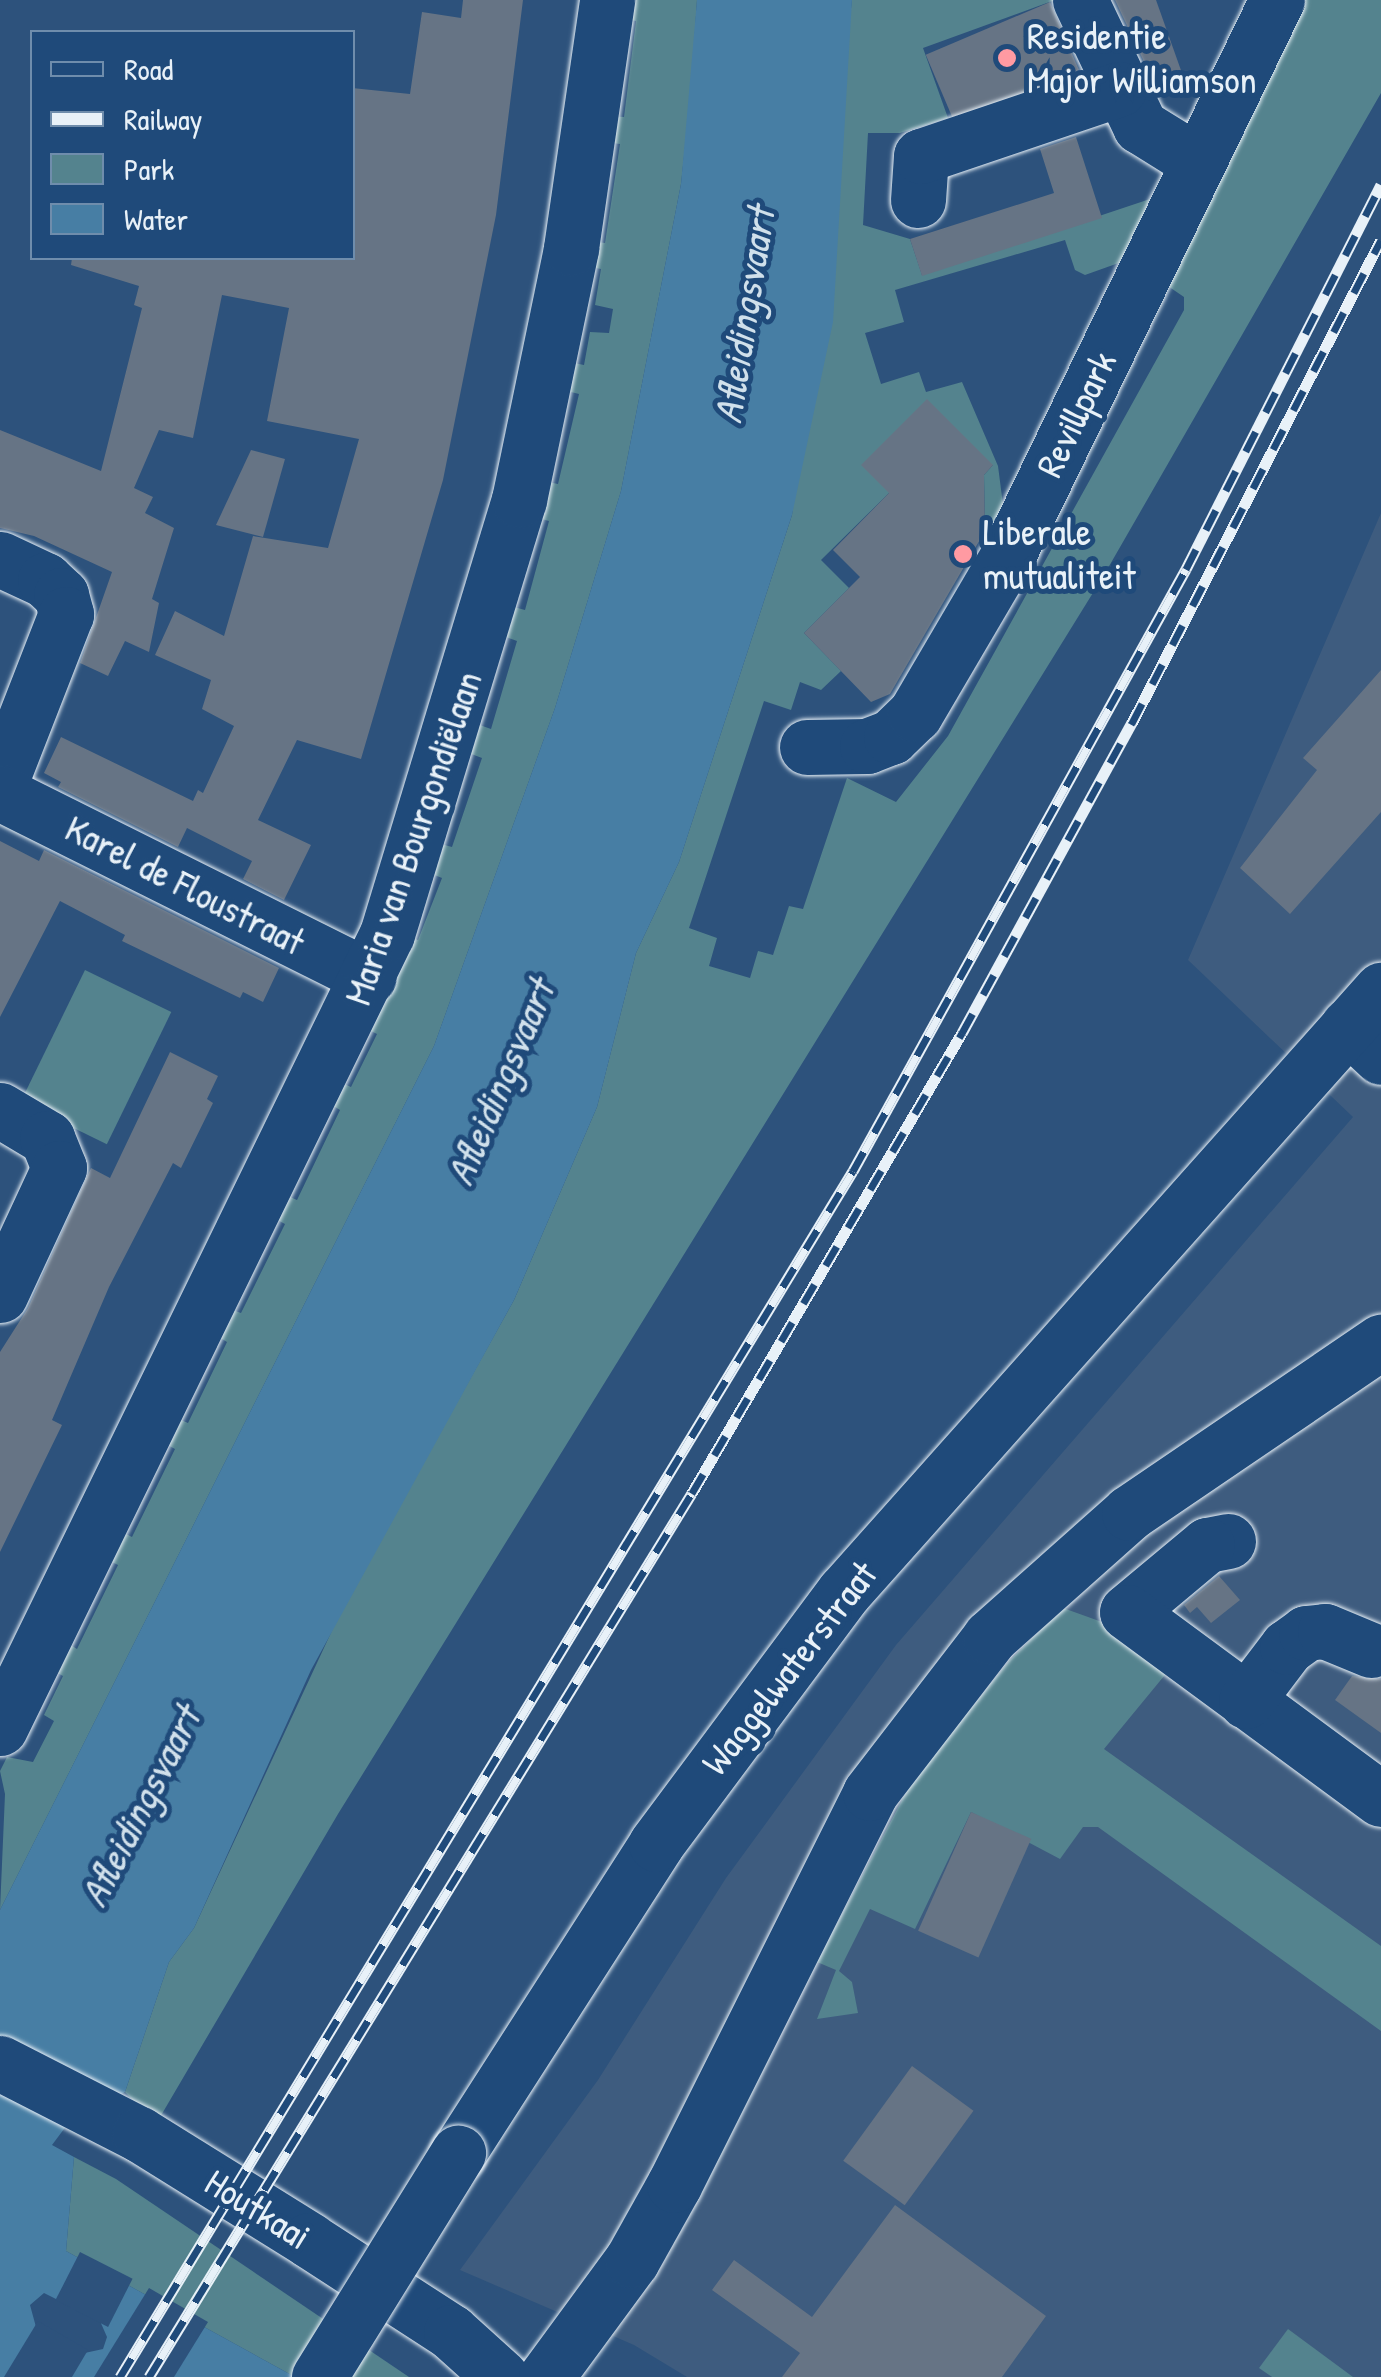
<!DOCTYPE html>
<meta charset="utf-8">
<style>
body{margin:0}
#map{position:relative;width:1381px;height:2377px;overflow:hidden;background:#2d527c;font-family:"Patrick Hand",sans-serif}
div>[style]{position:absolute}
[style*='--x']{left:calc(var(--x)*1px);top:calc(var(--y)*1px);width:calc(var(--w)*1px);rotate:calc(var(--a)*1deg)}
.built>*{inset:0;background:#3e5c7f}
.green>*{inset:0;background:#54838e;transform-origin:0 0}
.water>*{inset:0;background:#477ea4}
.pier>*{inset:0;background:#2d527c;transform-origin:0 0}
.building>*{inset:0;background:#667485;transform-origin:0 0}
.roads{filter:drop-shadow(0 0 2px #e8f1f8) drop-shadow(0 0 2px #e8f1f8)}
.minor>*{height:55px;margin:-27.5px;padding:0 27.5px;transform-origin:27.5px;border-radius:27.5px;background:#1f4a7a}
.major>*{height:55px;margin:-27.5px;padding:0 27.5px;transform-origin:27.5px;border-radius:27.5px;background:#1f4a7a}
.rail>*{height:11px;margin-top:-5.5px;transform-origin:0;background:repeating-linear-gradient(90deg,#1f4a7a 0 22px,#e8f1f8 0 44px);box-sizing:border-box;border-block:2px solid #e8f1f8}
.bridges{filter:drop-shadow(0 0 2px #e8f1f8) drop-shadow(0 0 2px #e8f1f8)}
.major-bridge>*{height:55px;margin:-27.5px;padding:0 27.5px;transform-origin:27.5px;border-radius:27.5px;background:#1f4a7a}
.dots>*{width:28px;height:28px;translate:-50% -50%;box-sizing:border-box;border:5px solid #1f4a7a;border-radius:50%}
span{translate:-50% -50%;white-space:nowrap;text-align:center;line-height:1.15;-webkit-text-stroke:10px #1f4a7a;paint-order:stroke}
.poi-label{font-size:38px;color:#e8f1f8}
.left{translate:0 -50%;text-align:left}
.street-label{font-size:38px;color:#e8f1f8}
.water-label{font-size:40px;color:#d0e0eb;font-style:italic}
.legend{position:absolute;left:30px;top:30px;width:325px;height:230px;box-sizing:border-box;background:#1f4a7a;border:2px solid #6f8dac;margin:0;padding:12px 18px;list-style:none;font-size:30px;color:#e8f1f8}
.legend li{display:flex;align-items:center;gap:20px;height:50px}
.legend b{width:50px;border:2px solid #6f8dac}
</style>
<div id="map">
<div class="built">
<div style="clip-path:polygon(1381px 513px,1381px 2377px,687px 2377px,634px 2345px,460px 2270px,598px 2080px,726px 1878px,896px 1645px,1353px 1117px,1188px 960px)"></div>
</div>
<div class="green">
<div style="clip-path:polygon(623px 0,697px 0,691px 91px,681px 184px,621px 491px,555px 708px,434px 1046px,0 1910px,5px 1794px,0 1771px,7px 1757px,33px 1762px,54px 1721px,44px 1715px,63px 1676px,50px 1669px,64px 1641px,77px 1649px,118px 1565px,104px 1558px,118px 1530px,132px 1537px,175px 1449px,162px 1442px,174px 1417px,188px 1423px,227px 1342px,214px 1334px,227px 1308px,241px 1313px,285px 1224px,272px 1217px,283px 1194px,297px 1200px,340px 1110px,327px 1102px,337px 1081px,351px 1087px,377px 1034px,363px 1027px,404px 935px,418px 940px,442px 878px,427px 872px,437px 843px,452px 847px,482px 758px,466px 752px,474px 723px,491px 729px,517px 641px,503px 636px,510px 606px,525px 610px,549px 521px,534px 517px,543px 481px,558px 484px,579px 394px,563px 390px,569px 362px,584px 365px,590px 332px,609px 333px,613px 309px,595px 305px,601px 269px,586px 266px,590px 241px,605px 243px,620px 144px,605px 142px,609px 116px,624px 117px,636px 21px,621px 18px)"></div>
<div style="clip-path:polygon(852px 0,1055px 0,923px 48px,948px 118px,900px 133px,868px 133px,863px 225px,910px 239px,922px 275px,1153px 198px,1127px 260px,1085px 275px,1075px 270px,1065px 240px,895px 290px,904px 322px,865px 333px,881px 384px,919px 372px,926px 392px,962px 382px,998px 466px,1005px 520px,985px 525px,984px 475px,993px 465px,889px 493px,821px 560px,849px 588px,804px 633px,841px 671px,821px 690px,800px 682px,791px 710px,764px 701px,689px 928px,717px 938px,709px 966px,750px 978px,758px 951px,773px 955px,789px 906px,803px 909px,847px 778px,896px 802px,948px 736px,1184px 310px,1184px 297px,1159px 280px,1217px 182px,1305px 0,1381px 0,1381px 93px,1104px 575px,338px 1814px,156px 2124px,125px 2092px,169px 1962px,194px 1928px,342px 1609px,514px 1300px,597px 1107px,636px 953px,679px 862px,792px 515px)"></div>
<div style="left:85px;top:970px;width:96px;height:147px;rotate:26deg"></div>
<div style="clip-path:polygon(1063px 1608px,1102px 1622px,1169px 1670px,1104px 1749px,1381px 1946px,1381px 2031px,1098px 1827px,1083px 1827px,1060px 1859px,971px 1812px,915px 1929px,870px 1909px,839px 1971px,852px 1982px,858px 2013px,817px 2019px,836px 1970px,817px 1962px,911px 1783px,1009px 1661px)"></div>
<div style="clip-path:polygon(74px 2157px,116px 2179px,409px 2377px,295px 2377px,66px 2251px)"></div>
<div style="clip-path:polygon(1288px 2329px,1353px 2377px,1272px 2377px,1259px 2368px)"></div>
</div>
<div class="water">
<div style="clip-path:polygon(evenodd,697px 0,852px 0,833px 322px,792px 515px,679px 862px,636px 953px,597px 1107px,514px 1300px,311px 1670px,194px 1928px,169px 1962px,125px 2092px,67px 2125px,52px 2145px,74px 2157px,66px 2251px,295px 2377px,0 2377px,0 1910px,434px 1046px,555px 708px,621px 491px,681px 184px,697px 0,44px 2293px,100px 2321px,107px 2337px,103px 2349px,80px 2354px,36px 2327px,30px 2305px,44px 2293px)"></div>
</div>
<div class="pier">
<div style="left:80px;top:2252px;width:59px;height:54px;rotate:27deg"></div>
<div style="clip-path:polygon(149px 2288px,208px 2322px,174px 2377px,94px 2377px)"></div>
<div style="clip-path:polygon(38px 2321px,88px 2350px,72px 2377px,4px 2377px)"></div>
</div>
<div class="building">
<div style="clip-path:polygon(463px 0,523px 0,496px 215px,443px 480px,361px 759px,297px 740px,258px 820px,311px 845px,284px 900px,243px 879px,252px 861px,187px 828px,178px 847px,58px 787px,61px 782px,44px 773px,61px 737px,193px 801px,198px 790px,203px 793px,234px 726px,202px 709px,211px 680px,155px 655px,175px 611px,224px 636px,253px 536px,328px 548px,359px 439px,267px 421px,289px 308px,222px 295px,193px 438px,159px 430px,134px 488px,153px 497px,145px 513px,174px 528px,152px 599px,159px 603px,149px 652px,125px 641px,108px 676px,80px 663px,112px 572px,34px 536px,0 528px,0 430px,101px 471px,142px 308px,134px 305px,139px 286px,71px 265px,72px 258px,352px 258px,352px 88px,410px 94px,422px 12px,461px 18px)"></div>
<div style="clip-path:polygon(1115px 0,1156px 0,1183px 76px,1155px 85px)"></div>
<div style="left:1050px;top:2px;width:74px;height:135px;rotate:67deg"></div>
<div style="clip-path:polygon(1076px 137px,1102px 218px,922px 276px,910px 239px,1054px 193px,1040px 149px)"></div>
<div style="clip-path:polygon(927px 399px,993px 465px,984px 475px,985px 531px,890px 694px,871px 702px,804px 633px,860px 577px,833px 550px,889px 493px,861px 465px)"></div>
<div style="clip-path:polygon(251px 450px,285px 459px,263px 537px,216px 525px)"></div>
<div style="clip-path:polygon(1381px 670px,1381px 812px,1290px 914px,1240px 868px,1317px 770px,1303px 758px)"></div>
<div style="clip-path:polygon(0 841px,39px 861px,44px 850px,279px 968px,263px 1002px,243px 992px,240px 998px,122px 941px,125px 935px,60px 901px,0 1017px)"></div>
<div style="clip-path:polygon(170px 1052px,218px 1076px,207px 1099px,213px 1103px,181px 1168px,173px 1163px,109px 1287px,52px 1420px,62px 1425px,0 1552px,0 1352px,28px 1308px,91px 1168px,110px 1178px)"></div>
<div style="clip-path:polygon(1219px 1576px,1240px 1600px,1211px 1623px,1197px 1607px,1190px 1613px,1184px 1605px)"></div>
<div style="clip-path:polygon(1352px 1676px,1381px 1679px,1381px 1733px,1335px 1700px)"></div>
<div style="left:971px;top:1812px;width:66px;height:130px;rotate:24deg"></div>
<div style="left:912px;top:2066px;width:76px;height:117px;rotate:36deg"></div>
<div style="clip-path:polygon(895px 2205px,1046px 2316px,1002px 2377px,782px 2377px,800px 2353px,712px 2290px,734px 2260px,812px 2317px)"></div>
</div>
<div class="roads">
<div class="minor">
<div style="--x:1080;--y:0;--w:140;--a:64.5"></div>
<div style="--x:1140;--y:126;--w:68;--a:31.8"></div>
<div style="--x:918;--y:200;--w:44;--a:-86.1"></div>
<div style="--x:921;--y:156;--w:209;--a:-18.7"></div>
<div style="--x:0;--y:559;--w:50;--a:25"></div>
<div style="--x:45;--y:580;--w:22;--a:43"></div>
<div style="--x:61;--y:595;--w:20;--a:75"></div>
<div style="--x:66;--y:614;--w:181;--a:111.3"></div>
<div style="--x:807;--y:747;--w:60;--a:-1"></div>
<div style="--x:867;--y:746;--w:26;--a:-21"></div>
<div style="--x:891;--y:737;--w:33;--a:-44"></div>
<div style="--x:915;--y:714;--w:180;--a:-59.6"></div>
<div style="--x:1006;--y:559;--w:621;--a:-64.14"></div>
<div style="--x:0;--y:793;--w:412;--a:26.5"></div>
<div style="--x:1348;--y:1026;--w:45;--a:43.2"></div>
<div style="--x:0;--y:1110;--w:55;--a:30.8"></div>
<div style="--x:47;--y:1138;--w:32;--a:68"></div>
<div style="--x:59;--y:1168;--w:140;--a:114.9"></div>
<div style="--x:1228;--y:1541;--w:21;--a:169"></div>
<div style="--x:1207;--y:1545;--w:104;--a:140.1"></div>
<div style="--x:1127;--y:1612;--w:315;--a:36.4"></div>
<div style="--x:1246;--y:1701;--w:68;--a:-52.8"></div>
<div style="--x:1287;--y:1647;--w:24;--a:-36"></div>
<div style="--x:1306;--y:1633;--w:19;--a:-6"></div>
<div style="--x:1325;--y:1631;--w:50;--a:22.4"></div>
<div style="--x:0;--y:1728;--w:883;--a:-64.02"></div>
<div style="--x:387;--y:934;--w:454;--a:-73.1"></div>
<div style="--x:519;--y:500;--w:257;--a:-78.3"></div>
<div style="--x:571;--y:248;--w:251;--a:-81.7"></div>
<div style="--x:0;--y:2063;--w:156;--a:27.1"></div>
<div style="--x:139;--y:2134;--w:200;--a:31.9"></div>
<div style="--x:309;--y:2240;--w:169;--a:32.9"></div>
<div style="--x:451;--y:2332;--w:67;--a:42"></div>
<div style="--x:546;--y:2377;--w:145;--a:-53.7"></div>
<div style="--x:632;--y:2260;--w:86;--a:-60.8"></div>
<div style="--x:674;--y:2185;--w:438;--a:-63.4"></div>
<div style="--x:870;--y:1793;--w:197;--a:-52.4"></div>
<div style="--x:990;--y:1637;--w:186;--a:-41.7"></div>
<div style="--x:1129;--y:1513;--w:305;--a:-34.2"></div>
</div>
<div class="major">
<div style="--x:458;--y:2153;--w:367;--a:-57.3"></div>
<div style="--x:656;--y:1844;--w:314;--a:-53.3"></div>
<div style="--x:844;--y:1592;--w:807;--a:-48.27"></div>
</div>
</div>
<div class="rail">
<div style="--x:120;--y:2377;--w:1411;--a:-58.71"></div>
<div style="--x:853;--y:1171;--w:688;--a:-61.05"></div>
<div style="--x:1186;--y:569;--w:431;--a:-63.1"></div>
<div style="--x:149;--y:2377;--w:1037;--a:-58.44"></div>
<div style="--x:692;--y:1493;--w:533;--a:-59.59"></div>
<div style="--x:962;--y:1033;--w:354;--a:-61.3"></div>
<div style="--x:1132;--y:723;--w:543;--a:-62.73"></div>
</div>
<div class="bridges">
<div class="major-bridge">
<div style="--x:319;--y:2377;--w:264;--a:-58.2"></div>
</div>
</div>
<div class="dots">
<div style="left:1007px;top:58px;background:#ff9aa2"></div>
<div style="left:963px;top:554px;background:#ff9aa2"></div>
</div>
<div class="poi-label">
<span class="left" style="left:1027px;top:58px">Residentie<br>Major Williamson</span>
<span class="left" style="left:983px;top:554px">Liberale<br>mutualiteit</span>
</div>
<div class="street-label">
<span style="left:1076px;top:414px;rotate:-64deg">Revillpark</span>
<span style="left:413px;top:838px;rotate:-71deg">Maria van Bourgondiëlaan</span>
<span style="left:185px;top:885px;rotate:27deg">Karel de Floustraat</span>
<span style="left:789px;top:1668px;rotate:-52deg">Waggelwaterstraat</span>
<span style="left:258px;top:2209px;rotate:32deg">Houtkaai</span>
</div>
<div class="water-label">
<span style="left:743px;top:315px;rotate:-81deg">Afleidingsvaart</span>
<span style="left:499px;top:1082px;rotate:-67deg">Afleidingsvaart</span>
<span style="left:139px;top:1806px;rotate:-63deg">Afleidingsvaart</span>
</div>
<ul class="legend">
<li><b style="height:12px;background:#1f4a7a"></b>Road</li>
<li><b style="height:12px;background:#e8f1f8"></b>Railway</li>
<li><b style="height:28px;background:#54838e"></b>Park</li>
<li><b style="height:28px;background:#477ea4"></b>Water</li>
</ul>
</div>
